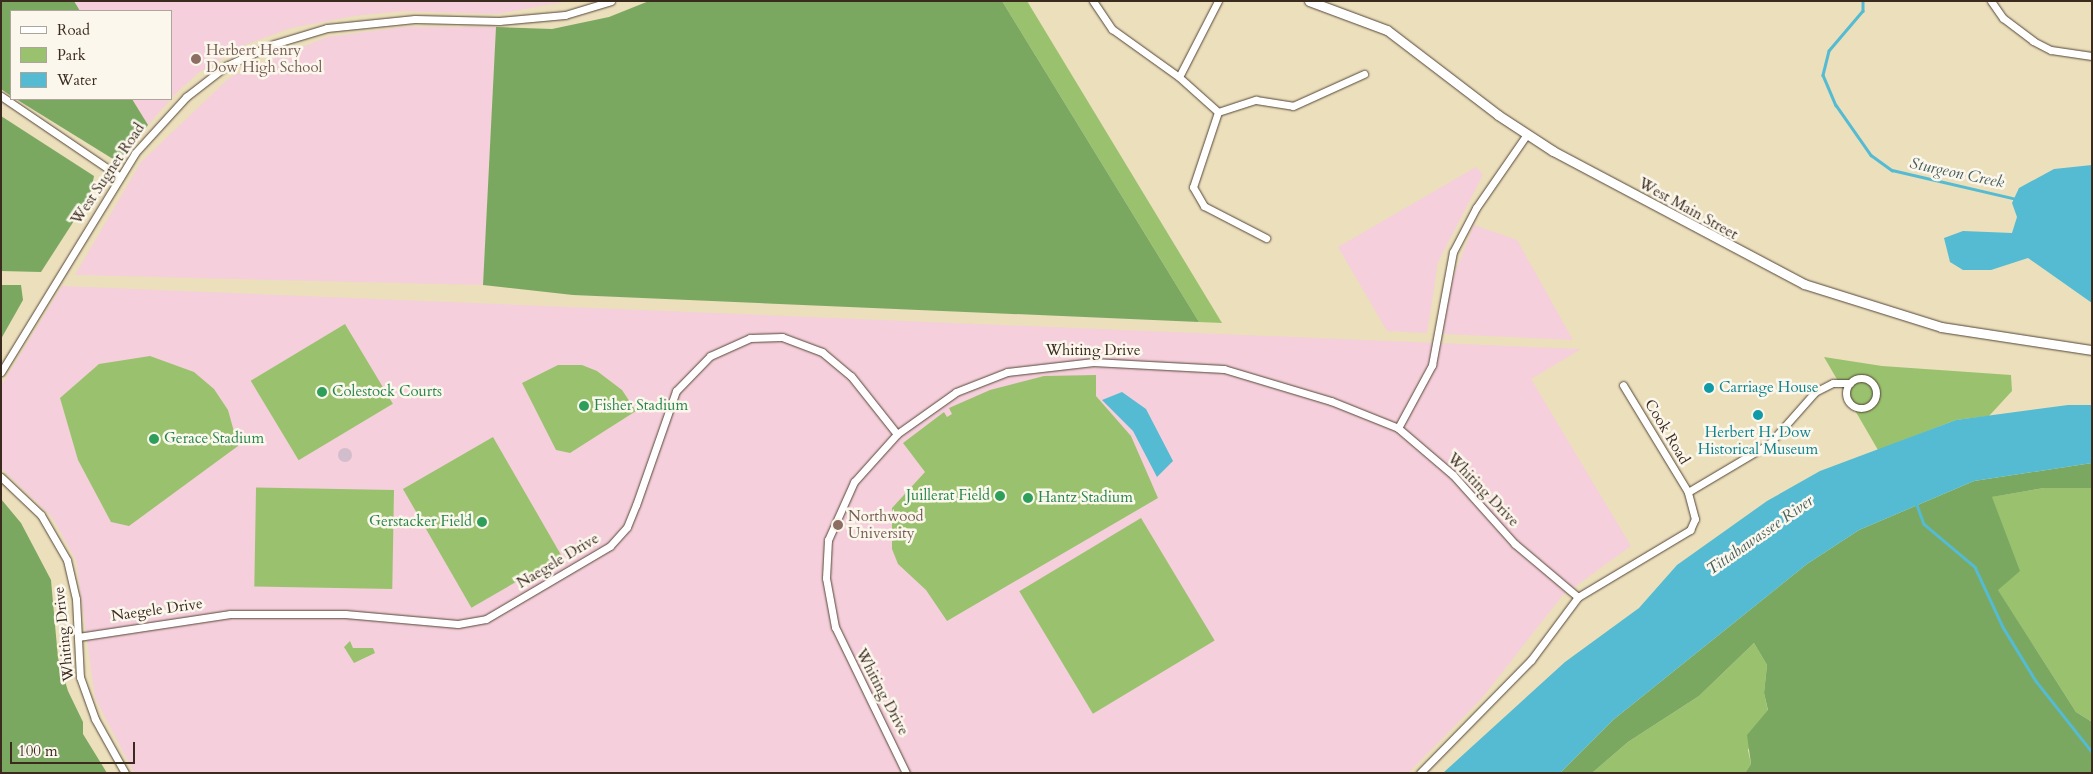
<!DOCTYPE html>
<style>
body{margin:0}
#map{position:relative;width:2093px;height:774px;overflow:hidden;background:#ebdfbc;font-family:Cardo,serif}
div>[style]{position:absolute}
[style*='--x']{left:calc(var(--x)*1px);top:calc(var(--y)*1px);width:calc(var(--w)*1px);rotate:calc(var(--a)*1deg)}
.built>*{inset:0;background:#f5cfdb}
.industrial>*{inset:0;background:#d1bdcc}
.round{border-radius:50%}
.green>*{inset:0;background:#9ac26e;transform-origin:0 0}
.forest>*{inset:0;background:#7ba861}
.water>*{inset:0;background:#54bbd2}
.stream>*{height:2.5px;margin:-1.25px;padding:0 1.25px;transform-origin:1.25px;border-radius:1.25px;background:#54bbd2}
.roads{filter:drop-shadow(0 0 1px #554536) drop-shadow(0 0 1px #554536)}
.minor>*{height:7px;margin:-3.5px;padding:0 3.5px;transform-origin:3.5px;border-radius:3.5px;background:#fff}
.minor>.ring{margin:-3.5px;padding:0;box-sizing:content-box;background:none;border:7px solid #fff;border-radius:50%}
.tertiary>*{height:9px;margin:-4.5px;padding:0 4.5px;transform-origin:4.5px;border-radius:4.5px;background:#fff}
.dots>*{width:14px;height:14px;translate:-50% -50%;box-sizing:border-box;border:2px solid #fbf7ec;border-radius:50%}
span{translate:-50% -50%;white-space:nowrap;text-align:center;line-height:1.15;-webkit-text-stroke:5px #fbf7ec;paint-order:stroke}
.education-label{font-size:15px;color:#785e54}
.left{translate:0 -50%;text-align:left}
.street-label{font-size:15px;color:#3b2a1e}
.culture-label{font-size:15px;color:#0d838f}
.leisure-label{font-size:15px;color:#27864d}
.right{translate:-100% -50%;text-align:right}
.water-label{font-size:16px;color:#445d5d;font-style:italic}
.frame{position:absolute;inset:0;border:2px solid #3b2a1e;pointer-events:none}
.legend{position:absolute;left:10px;top:10px;width:162px;height:90px;box-sizing:border-box;background:#fbf7ec;border:1px solid #aea59a;margin:0;padding:6px 9px;list-style:none;font-size:15px;color:#3b2a1e}
.legend li{display:flex;align-items:center;gap:10px;height:25px}
.legend b{width:25px;border:1px solid #aea59a}
.scale{position:absolute;left:10px;top:742px;width:125px;height:22px;box-sizing:border-box;border:2px solid #3b2a1e;border-top:0;padding-left:6px;font-size:15px;line-height:18px;white-space:nowrap;color:#3b2a1e;-webkit-text-stroke:4px #fbf7ec;paint-order:stroke}
</style>
<div id="map">
<div class="built">
<div style="clip-path:polygon(74px 1px,570px 1px,496px 14px,402px 11px,354px 16px,291px 28px,244px 45px,198px 73px,171px 98px,171px 11px,80px 11px)"></div>
<div style="clip-path:polygon(404px 27px,496px 27px,483px 285px,75px 275px,141px 162px,230px 77px,327px 37px)"></div>
<div style="clip-path:polygon(132px 99px,171px 99px,148px 125px)"></div>
<div style="clip-path:polygon(1476px 167px,1483px 175px,1438px 262px,1427px 333px,1387px 331px,1338px 247px)"></div>
<div style="clip-path:polygon(1474px 225px,1517px 240px,1573px 340px,1443px 334px,1450px 285px)"></div>
<div style="clip-path:polygon(62px 286px,1581px 349px,1531px 379px,1631px 546px,1562px 596px,1482px 698px,1408px 773px,134px 773px,95px 698px,76px 560px,52px 517px,1px 468px,1px 386px)"></div>
</div>
<div class="industrial">
<div class="round" style="left:338px;top:448px;width:14px;height:14px"></div>
</div>
<div class="green">
<div style="clip-path:polygon(1002px 1px,1027px 1px,1222px 323px,1199px 322px)"></div>
<div style="left:345px;top:324px;width:93px;height:110px;rotate:59deg"></div>
<div style="clip-path:polygon(150px 356px,194px 372px,214px 389px,228px 410px,238px 446px,129px 526px,111px 522px,78px 460px,60px 398px,99px 364px)"></div>
<div style="clip-path:polygon(1824px 357px,1882px 366px,2011px 375px,2012px 391px,1989px 416px,1956px 420px,1878px 450px)"></div>
<div style="clip-path:polygon(558px 365px,582px 365px,597px 371px,622px 390px,636px 411px,570px 453px,556px 450px,522px 383px)"></div>
<div style="clip-path:polygon(1096px 375px,1096px 396px,1131px 436px,1158px 498px,947px 621px,926px 590px,898px 564px,892px 549px,892px 508px,925px 472px,903px 443px,944px 412px,947px 417px,952px 414px,949px 408px,990px 390px,1044px 376px)"></div>
<div style="left:493px;top:437px;width:137px;height:104px;rotate:60deg"></div>
<div style="clip-path:polygon(2044px 488px,2092px 488px,2092px 722px,2076px 712px,1997px 589px,1991px 497px)"></div>
<div style="left:394px;top:490px;width:99px;height:138px;rotate:91deg"></div>
<div style="left:1141px;top:518px;width:143px;height:142px;rotate:59deg"></div>
<div style="clip-path:polygon(350px 641px,353px 648px,373px 648px,375px 653px,354px 663px,344px 647px)"></div>
<div style="clip-path:polygon(1754px 643px,1767px 665px,1764px 693px,1768px 711px,1748px 750px,1751px 764px,1745px 773px,1592px 773px,1628px 742px,1699px 696px)"></div>
</div>
<div class="forest">
<div style="clip-path:polygon(1px 1px,74px 1px,80px 11px,11px 11px,11px 96px,1px 89px)"></div>
<div style="clip-path:polygon(649px 1px,1002px 1px,1199px 322px,573px 295px,483px 285px,496px 27px,552px 29px,609px 17px)"></div>
<div style="clip-path:polygon(16px 99px,132px 99px,148px 125px,126px 154px,113px 159px)"></div>
<div style="clip-path:polygon(1px 116px,94px 176px,90px 196px,41px 272px,1px 271px)"></div>
<div style="clip-path:polygon(1px 285px,21px 285px,23px 300px,1px 339px)"></div>
<div style="clip-path:polygon(2092px 463px,2092px 488px,2044px 488px,1992px 497px,2020px 571px,1998px 590px,2076px 712px,2092px 722px,2092px 773px,1745px 773px,1751px 764px,1747px 735px,1768px 710px,1764px 693px,1767px 665px,1754px 643px,1699px 696px,1628px 742px,1592px 773px,1560px 773px,1613px 720px,1807px 564px,1859px 530px,1974px 481px)"></div>
<div style="clip-path:polygon(1px 499px,21px 523px,51px 580px,58px 658px,68px 691px,83px 722px,83px 734px,107px 773px,1px 773px)"></div>
</div>
<div class="water">
<div style="clip-path:polygon(2092px 165px,2092px 303px,2028px 258px,1991px 270px,1963px 270px,1950px 262px,1944px 238px,1963px 231px,2012px 233px,2017px 217px,2012px 203px,2019px 188px,2054px 169px)"></div>
<div style="clip-path:polygon(1122px 392px,1146px 409px,1173px 461px,1157px 477px,1133px 431px,1102px 400px)"></div>
<div style="clip-path:polygon(2068px 405px,2092px 405px,2092px 463px,1974px 481px,1859px 530px,1807px 564px,1613px 720px,1560px 773px,1443px 773px,1565px 662px,1639px 608px,1677px 565px,1767px 501px,1820px 471px,1956px 420px)"></div>
</div>
<div class="stream">
<div style="--x:1863;--y:1;--w:10;--a:90"></div>
<div style="--x:1863;--y:11;--w:52;--a:130.4"></div>
<div style="--x:1829;--y:51;--w:25;--a:104"></div>
<div style="--x:1823;--y:75;--w:33;--a:67"></div>
<div style="--x:1836;--y:105;--w:61;--a:55"></div>
<div style="--x:1871;--y:155;--w:26;--a:36"></div>
<div style="--x:1892;--y:170;--w:128;--a:13.1"></div>
<div style="--x:1917;--y:505;--w:20;--a:70"></div>
<div style="--x:1924;--y:524;--w:67;--a:40.1"></div>
<div style="--x:1975;--y:567;--w:66;--a:65"></div>
<div style="--x:2003;--y:627;--w:63;--a:58.6"></div>
<div style="--x:2036;--y:681;--w:90;--a:51.7"></div>
</div>
<div class="roads">
<div class="minor">
<div style="--x:1093;--y:1;--w:34;--a:56"></div>
<div style="--x:1112;--y:29;--w:82;--a:35.6"></div>
<div style="--x:1218;--y:1;--w:85;--a:117.2"></div>
<div style="--x:1179;--y:77;--w:52;--a:41.9"></div>
<div style="--x:1218;--y:112;--w:79;--a:108.4"></div>
<div style="--x:1193;--y:187;--w:22;--a:60"></div>
<div style="--x:1204;--y:206;--w:70;--a:27.3"></div>
<div style="--x:1991;--y:1;--w:21;--a:55"></div>
<div style="--x:2003;--y:18;--w:38;--a:37"></div>
<div style="--x:2033;--y:41;--w:20;--a:27"></div>
<div style="--x:2051;--y:50;--w:41;--a:8.3"></div>
<div style="--x:1;--y:96;--w:144;--a:34.2"></div>
<div style="--x:1218;--y:112;--w:40;--a:-18"></div>
<div style="--x:1256;--y:100;--w:37;--a:9"></div>
<div style="--x:1293;--y:106;--w:78;--a:-24.3"></div>
<div style="--x:1;--y:372;--w:257;--a:-58.5"></div>
<div style="--x:135;--y:153;--w:76;--a:-47.7"></div>
<div style="--x:186;--y:97;--w:51;--a:-37.8"></div>
<div style="--x:226;--y:66;--w:53;--a:-24.6"></div>
<div style="--x:274;--y:44;--w:55;--a:-16.8"></div>
<div style="--x:327;--y:28;--w:88;--a:-5.8"></div>
<div style="--x:415;--y:19;--w:84;--a:1.4"></div>
<div style="--x:499;--y:21;--w:66;--a:-5.2"></div>
<div style="--x:565;--y:15;--w:48;--a:-16.9"></div>
<div class="ring" style="left:1846px;top:378px;width:23px;height:23px"></div>
<div style="--x:1398;--y:428;--w:72;--a:-61.6"></div>
<div style="--x:1432;--y:365;--w:115;--a:-79.5"></div>
<div style="--x:1453;--y:252;--w:50;--a:-62.4"></div>
<div style="--x:1476;--y:208;--w:90;--a:-55.4"></div>
<div style="--x:1;--y:477;--w:55;--a:43.5"></div>
<div style="--x:41;--y:515;--w:52;--a:60"></div>
<div style="--x:67;--y:560;--w:40;--a:77"></div>
<div style="--x:76;--y:599;--w:78;--a:87.1"></div>
<div style="--x:80;--y:677;--w:45;--a:70.3"></div>
<div style="--x:95;--y:719;--w:62;--a:60.9"></div>
<div style="--x:1688;--y:492;--w:94;--a:-30.7"></div>
<div style="--x:1769;--y:444;--w:69;--a:-48.5"></div>
<div style="--x:1815;--y:392;--w:20;--a:-27"></div>
<div style="--x:1833;--y:383;--w:17;--a:0"></div>
<div style="--x:78;--y:637;--w:154;--a:-8.6"></div>
<div style="--x:230;--y:614;--w:115;--a:0"></div>
<div style="--x:345;--y:614;--w:113;--a:5.1"></div>
<div style="--x:458;--y:624;--w:28;--a:-10"></div>
<div style="--x:486;--y:619;--w:144;--a:-30.5"></div>
<div style="--x:610;--y:546;--w:25;--a:-48"></div>
<div style="--x:627;--y:527;--w:24;--a:-68"></div>
<div style="--x:636;--y:505;--w:121;--a:-70.7"></div>
<div style="--x:676;--y:391;--w:49;--a:-45.8"></div>
<div style="--x:710;--y:356;--w:44;--a:-24.2"></div>
<div style="--x:750;--y:338;--w:32;--a:-2"></div>
<div style="--x:782;--y:337;--w:43;--a:20.6"></div>
<div style="--x:822;--y:352;--w:38;--a:40"></div>
<div style="--x:851;--y:376;--w:74;--a:51.6"></div>
<div style="--x:906;--y:773;--w:162;--a:-115.9"></div>
<div style="--x:835;--y:627;--w:50;--a:-100.4"></div>
<div style="--x:826;--y:578;--w:38;--a:-87"></div>
<div style="--x:828;--y:540;--w:64;--a:-65.9"></div>
<div style="--x:854;--y:482;--w:64;--a:-48.1"></div>
<div style="--x:897;--y:434;--w:72;--a:-35.4"></div>
<div style="--x:956;--y:392;--w:55;--a:-21.4"></div>
<div style="--x:1007;--y:372;--w:87;--a:-6.6"></div>
<div style="--x:1093;--y:362;--w:131;--a:3.1"></div>
<div style="--x:1224;--y:369;--w:112;--a:16.7"></div>
<div style="--x:1331;--y:401;--w:72;--a:21.9"></div>
<div style="--x:1398;--y:428;--w:72;--a:40.5"></div>
<div style="--x:1453;--y:475;--w:93;--a:48.1"></div>
<div style="--x:1515;--y:544;--w:82;--a:40.1"></div>
<div style="--x:1420;--y:773;--w:158;--a:-45.5"></div>
<div style="--x:1531;--y:660;--w:79;--a:-53.3"></div>
<div style="--x:1578;--y:597;--w:131;--a:-30.9"></div>
<div style="--x:1690;--y:530;--w:12;--a:-66"></div>
<div style="--x:1695;--y:519;--w:28;--a:-105"></div>
<div style="--x:1688;--y:492;--w:125;--a:-121.3"></div>
</div>
<div class="tertiary">
<div style="--x:1309;--y:1;--w:83;--a:20.4"></div>
<div style="--x:1387;--y:30;--w:140;--a:37.4"></div>
<div style="--x:1498;--y:115;--w:66;--a:33.2"></div>
<div style="--x:1553;--y:151;--w:284;--a:27.9"></div>
<div style="--x:1804;--y:284;--w:144;--a:17.4"></div>
<div style="--x:1941;--y:327;--w:153;--a:8.7"></div>
</div>
</div>
<div class="dots">
<div style="left:196px;top:59px;background:#8d6e63"></div>
<div style="left:1709px;top:388px;background:#0f9aa8"></div>
<div style="left:322px;top:392px;background:#2e9e5b"></div>
<div style="left:584px;top:406px;background:#2e9e5b"></div>
<div style="left:1758px;top:415px;background:#0f9aa8"></div>
<div style="left:154px;top:439px;background:#2e9e5b"></div>
<div style="left:1000px;top:496px;background:#2e9e5b"></div>
<div style="left:1028px;top:498px;background:#2e9e5b"></div>
<div style="left:482px;top:522px;background:#2e9e5b"></div>
<div style="left:838px;top:525px;background:#8d6e63"></div>
</div>
<div class="education-label">
<span class="left" style="left:206px;top:59px">Herbert Henry<br>Dow High School</span>
<span class="left" style="left:848px;top:525px">Northwood<br>University</span>
</div>
<div class="street-label">
<span style="left:108px;top:174px;rotate:-56deg">West Sugnet Road</span>
<span style="left:1688px;top:209px;rotate:29deg">West Main Street</span>
<span style="left:1093px;top:351px">Whiting Drive</span>
<span style="left:1667px;top:432px;rotate:59deg">Cook Road</span>
<span style="left:1483px;top:490px;rotate:46deg">Whiting Drive</span>
<span style="left:558px;top:561px;rotate:-31deg">Naegele Drive</span>
<span style="left:157px;top:610px;rotate:-8deg">Naegele Drive</span>
<span style="left:64px;top:634px;rotate:-96deg">Whiting Drive</span>
<span style="left:882px;top:692px;rotate:62deg">Whiting Drive</span>
</div>
<div class="culture-label">
<span class="left" style="left:1719px;top:388px">Carriage House</span>
<span style="left:1758px;top:441px">Herbert H. Dow<br>Historical Museum</span>
</div>
<div class="leisure-label">
<span class="left" style="left:332px;top:392px">Colestock Courts</span>
<span class="left" style="left:594px;top:406px">Fisher Stadium</span>
<span class="left" style="left:164px;top:439px">Gerace Stadium</span>
<span class="right" style="left:990px;top:496px">Juillerat Field</span>
<span class="left" style="left:1038px;top:498px">Hantz Stadium</span>
<span class="right" style="left:472px;top:522px">Gerstacker Field</span>
</div>
<div class="water-label">
<span style="left:1957px;top:173px;rotate:12deg">Sturgeon Creek</span>
<span style="left:1760px;top:535px;rotate:-35deg">Tittabawassee River</span>
</div>
<div class="frame"></div>
<ul class="legend">
<li><b style="height:6px;background:#fff"></b>Road</li>
<li><b style="height:14px;background:#9ac26e"></b>Park</li>
<li><b style="height:14px;background:#54bbd2"></b>Water</li>
</ul>
<div class="scale">100 m</div>
</div>
